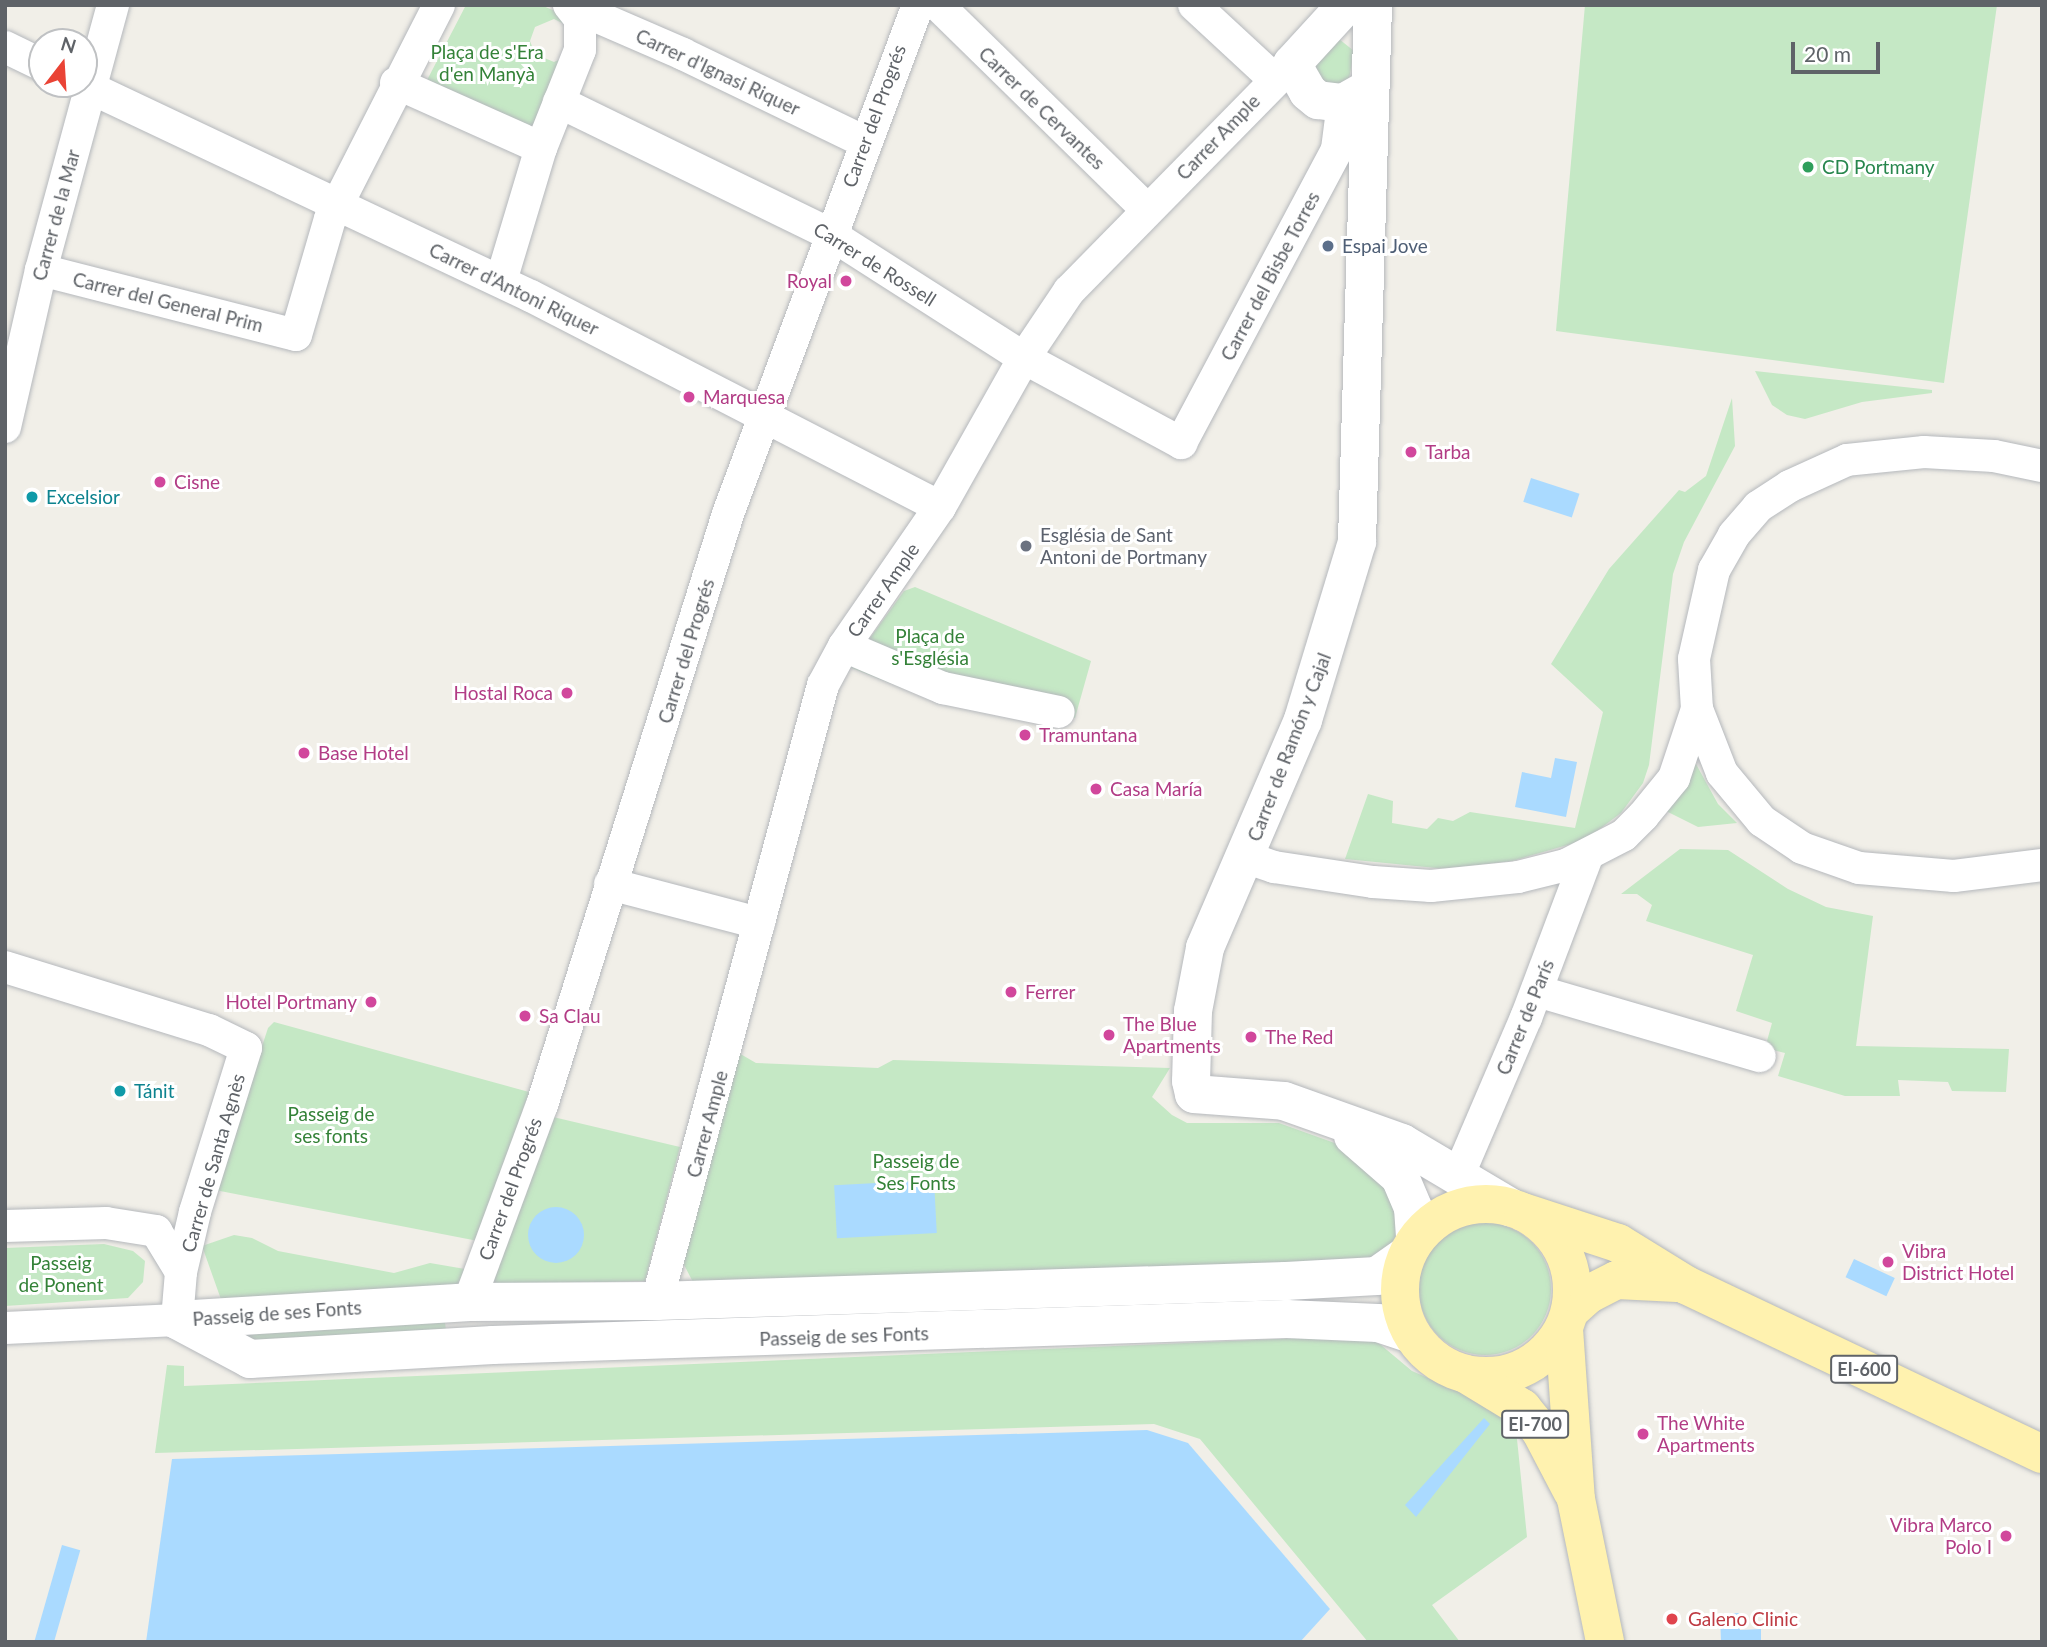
<!DOCTYPE html>
<meta charset="utf-8">
<style>
body{margin:0}
#map{position:relative;width:2047px;height:1647px;overflow:hidden;background:#f1efe8;font-family:Lato,sans-serif}
div>[style]{position:absolute}
[style*='--x']{left:calc(var(--x)*1px);top:calc(var(--y)*1px);width:calc(var(--w)*1px);rotate:calc(var(--a)*1deg)}
.green>*{inset:0;background:#c5e8c5}
.round{border-radius:50%}
.water>*{inset:0;background:#aadaff;transform-origin:0 0}
.roads{filter:drop-shadow(0 0 2px #b5b8bc) drop-shadow(0 0 2px #b5b8bc)}
.street>*{height:32px;margin:-16px;padding:0 16px;transform-origin:16px;border-radius:16px;background:#fff}
.secondary>*{height:38px;margin:-19px;padding:0 19px;transform-origin:19px;border-radius:19px;background:#fff}
.primary>*{height:38px;margin:-19px;padding:0 19px;transform-origin:19px;border-radius:19px;background:#fff2af}
.primary>.ring{margin:-19px;padding:0;box-sizing:content-box;background:none;border:38px solid #fff2af;border-radius:50%}
.dots>*{width:19px;height:19px;translate:-50% -50%;box-sizing:border-box;border:4px solid #fff;border-radius:50%}
span{translate:-50% -50%;white-space:nowrap;text-align:center;line-height:1.15;-webkit-text-stroke:6px #fff;paint-order:stroke}
.shield-label span{padding:2px 5px;background:#fff;border:2px solid;border-radius:5px;-webkit-text-stroke-width:0}
.shield-label{font-size:18px;color:#5f6368;font-weight:700}
.park-label{font-size:19px;color:#348238}
.street-label{font-size:19px;color:#5f6368}
.leisure-label{font-size:19px;color:#27864d}
.left{translate:0 -50%;text-align:left}
.service-label{font-size:19px;color:#4e5e75}
.hotel-label{font-size:19px;color:#b23c85}
.right{translate:-100% -50%;text-align:right}
.culture-label{font-size:19px;color:#0d838f}
.worship-label{font-size:19px;color:#5b616d}
.health-label{font-size:19px;color:#be3a42}
.frame{position:absolute;inset:0;border:7px solid #5f6368;pointer-events:none}
.north{position:absolute;left:28px;top:28px;width:70px;height:70px;box-sizing:border-box;background:#fff;border:2px solid #bfc1c3;border-radius:50%;rotate:17deg;font-size:19px;font-weight:700;line-height:28px;text-align:center;color:#5f6368}
.north::after{content:'';display:block;margin:auto;width:24px;height:32px;background:#ea4335;clip-path:polygon(50% 0,100% 100%,50% 72%,0 100%)}
.scale{position:absolute;left:1791px;top:42px;width:89px;height:32px;box-sizing:border-box;border:4px solid #5f6368;border-top:0;padding-left:9px;font-size:21px;line-height:24px;white-space:nowrap;color:#5f6368;-webkit-text-stroke:5px #fff;paint-order:stroke}
</style>
<div id="map">
<div class="green">
<div style="clip-path:polygon(evenodd,466px 5px,541px 5px,564px 15px,573px 25px,573px 47px,535px 137px,425px 84px,466px 5px,554px 19px,566px 25px,573px 43px,567px 56px,554px 62px,535px 54px,530px 41px,535px 27px,554px 19px)"></div>
<div style="clip-path:polygon(1585px 5px,1997px 5px,1944px 383px,1556px 331px)"></div>
<div style="clip-path:polygon(1339px 39px,1354px 51px,1348px 85px,1313px 87px,1313px 53px)"></div>
<div style="clip-path:polygon(1755px 371px,1932px 390px,1932px 393px,1862px 402px,1805px 419px,1787px 415px,1772px 405px)"></div>
<div style="clip-path:polygon(1732px 398px,1735px 446px,1684px 542px,1673px 574px,1649px 765px,1643px 783px,1621px 813px,1585px 840px,1512px 861px,1446px 869px,1345px 859px,1368px 794px,1393px 801px,1392px 823px,1427px 829px,1438px 818px,1453px 821px,1470px 812px,1575px 828px,1603px 712px,1551px 664px,1609px 569px,1679px 490px,1685px 492px,1706px 476px)"></div>
<div style="clip-path:polygon(915px 587px,1091px 661px,1075px 718px,1039px 717px,930px 699px,849px 667px,904px 591px)"></div>
<div style="clip-path:polygon(1690px 764px,1696px 764px,1718px 804px,1737px 823px,1698px 827px,1664px 810px)"></div>
<div style="clip-path:polygon(1680px 849px,1728px 850px,1788px 889px,1826px 907px,1873px 916px,1856px 1046px,2009px 1049px,2006px 1092px,1952px 1091px,1948px 1082px,1898px 1080px,1900px 1096px,1845px 1096px,1778px 1076px,1785px 1053px,1765px 1048px,1772px 1023px,1736px 1011px,1753px 955px,1646px 921px,1652px 905px,1637px 894px,1621px 894px)"></div>
<div style="clip-path:polygon(274px 1022px,529px 1092px,478px 1241px,215px 1190px,268px 1028px)"></div>
<div style="clip-path:polygon(737px 1052px,756px 1063px,878px 1068px,893px 1060px,1170px 1068px,1152px 1097px,1172px 1115px,1187px 1123px,1279px 1123px,1343px 1146px,1386px 1180px,1402px 1217px,1395px 1242px,1376px 1261px,695px 1286px,681px 1259px)"></div>
<div style="clip-path:polygon(549px 1116px,680px 1147px,645px 1281px,486px 1285px)"></div>
<div class="round" style="left:1419px;top:1223px;width:132px;height:132px"></div>
<div style="clip-path:polygon(234px 1235px,252px 1238px,278px 1251px,394px 1273px,430px 1263px,465px 1269px,453px 1295px,223px 1305px,202px 1246px)"></div>
<div style="clip-path:polygon(104px 1244px,133px 1251px,145px 1261px,143px 1282px,128px 1298px,5px 1306px,5px 1248px)"></div>
<div style="clip-path:polygon(444px 1316px,447px 1337px,253px 1351px,213px 1326px)"></div>
<div style="clip-path:polygon(1369px 1335px,1412px 1371px,1483px 1402px,1504px 1419px,1517px 1439px,1527px 1537px,1432px 1605px,1460px 1642px,1368px 1642px,1200px 1439px,1154px 1424px,155px 1453px,167px 1365px,184px 1366px,184px 1386px)"></div>
</div>
<div class="water">
<div style="left:1531px;top:478px;width:51px;height:25px;rotate:18deg"></div>
<div style="clip-path:polygon(1555px 758px,1577px 762px,1566px 817px,1515px 807px,1522px 772px,1551px 778px)"></div>
<div style="left:934px;top:1180px;width:53px;height:100px;rotate:87deg"></div>
<div class="round" style="left:528px;top:1207px;width:56px;height:56px"></div>
<div style="left:1854px;top:1259px;width:45px;height:20px;rotate:25deg"></div>
<div style="clip-path:polygon(1484px 1418px,1490px 1424px,1416px 1517px,1405px 1505px)"></div>
<div style="clip-path:polygon(1147px 1430px,1188px 1443px,1330px 1609px,1300px 1642px,146px 1642px,172px 1459px)"></div>
<div style="left:62px;top:1545px;width:19px;height:99px;rotate:16deg"></div>
<div style="clip-path:polygon(1739px 1613px,1740px 1630px,1761px 1629px,1761px 1642px,1721px 1642px,1720px 1614px)"></div>
</div>
<div class="roads">
<div class="street">
<div style="--x:570;--y:5;--w:123;--a:23.4"></div>
<div style="--x:683;--y:54;--w:202;--a:25.8"></div>
<div style="--x:938;--y:5;--w:293;--a:44.4"></div>
<div style="--x:1194;--y:5;--w:110;--a:42.8"></div>
<div style="--x:5;--y:47;--w:41;--a:25.9"></div>
<div style="--x:396;--y:83;--w:159;--a:24.1"></div>
<div style="--x:82;--y:84;--w:497;--a:25.3"></div>
<div style="--x:531;--y:296;--w:460;--a:27.3"></div>
<div style="--x:559;--y:102;--w:301;--a:26"></div>
<div style="--x:830;--y:234;--w:230;--a:32.6"></div>
<div style="--x:1024;--y:358;--w:179;--a:28.4"></div>
<div style="--x:1181;--y:443;--w:333;--a:-62"></div>
<div style="--x:1337;--y:149;--w:46;--a:-82.6"></div>
<div style="--x:41;--y:270;--w:263;--a:14.3"></div>
<div style="--x:296;--y:335;--w:121;--a:-73.7"></div>
<div style="--x:330;--y:219;--w:240;--a:-63"></div>
<div style="--x:501;--y:281;--w:139;--a:-73.3"></div>
<div style="--x:541;--y:148;--w:105;--a:-68.3"></div>
<div style="--x:580;--y:50;--w:31;--a:-90"></div>
<div style="--x:580;--y:19;--w:18;--a:-128"></div>
<div style="--x:5;--y:427;--w:161;--a:-77.1"></div>
<div style="--x:41;--y:270;--w:275;--a:-74.8"></div>
<div style="--x:2042;--y:466;--w:49;--a:-168.2"></div>
<div style="--x:1994;--y:456;--w:70;--a:-176.7"></div>
<div style="--x:1924;--y:452;--w:77;--a:174.1"></div>
<div style="--x:1847;--y:460;--w:63;--a:155.5"></div>
<div style="--x:1790;--y:486;--w:38;--a:147"></div>
<div style="--x:1758;--y:507;--w:37;--a:131"></div>
<div style="--x:1734;--y:535;--w:40;--a:119.7"></div>
<div style="--x:1714;--y:570;--w:91;--a:102.7"></div>
<div style="--x:1694;--y:659;--w:50;--a:86.6"></div>
<div style="--x:1697;--y:709;--w:69;--a:68.7"></div>
<div style="--x:1722;--y:773;--w:62;--a:50.2"></div>
<div style="--x:1762;--y:821;--w:48;--a:34"></div>
<div style="--x:1802;--y:848;--w:60;--a:19.3"></div>
<div style="--x:1859;--y:868;--w:95;--a:4.8"></div>
<div style="--x:1954;--y:876;--w:89;--a:-7.1"></div>
<div style="--x:844;--y:646;--w:108;--a:23"></div>
<div style="--x:943;--y:688;--w:118;--a:11.7"></div>
<div style="--x:1245;--y:857;--w:31;--a:19"></div>
<div style="--x:1274;--y:867;--w:100;--a:8.6"></div>
<div style="--x:1373;--y:882;--w:58;--a:3.9"></div>
<div style="--x:1431;--y:886;--w:87;--a:-5.9"></div>
<div style="--x:1518;--y:877;--w:49;--a:-14"></div>
<div style="--x:1566;--y:865;--w:65;--a:-27.3"></div>
<div style="--x:1624;--y:835;--w:27;--a:-45"></div>
<div style="--x:1643;--y:816;--w:49;--a:-50.8"></div>
<div style="--x:1674;--y:778;--w:73;--a:-71.6"></div>
<div style="--x:610;--y:884;--w:154;--a:14.7"></div>
<div style="--x:5;--y:967;--w:214;--a:17.2"></div>
<div style="--x:209;--y:1030;--w:41;--a:25.9"></div>
<div style="--x:246;--y:1048;--w:172;--a:107.3"></div>
<div style="--x:195;--y:1212;--w:62;--a:103.1"></div>
<div style="--x:181;--y:1272;--w:48;--a:94.8"></div>
<div style="--x:177;--y:1320;--w:172;--a:177.3"></div>
<div style="--x:1537;--y:991;--w:232;--a:16.3"></div>
<div style="--x:1459;--y:1174;--w:170;--a:-66.8"></div>
<div style="--x:1526;--y:1018;--w:170;--a:-69.3"></div>
<div style="--x:5;--y:1226;--w:101;--a:-1.7"></div>
<div style="--x:106;--y:1223;--w:51;--a:9.1"></div>
<div style="--x:156;--y:1231;--w:48;--a:58.6"></div>
<div style="--x:657;--y:1301;--w:638;--a:-74.92"></div>
<div style="--x:823;--y:685;--w:44;--a:-61.7"></div>
<div style="--x:844;--y:646;--w:169;--a:-55.4"></div>
<div style="--x:940;--y:507;--w:171;--a:-60.6"></div>
<div style="--x:1024;--y:358;--w:81;--a:-56.1"></div>
<div style="--x:1069;--y:291;--w:318;--a:-45.5"></div>
<div style="--x:469;--y:1302;--w:210;--a:-69.7"></div>
<div style="--x:542;--y:1105;--w:623;--a:-72.53"></div>
<div style="--x:729;--y:511;--w:540;--a:-69.52"></div>
</div>
<div class="secondary">
<div style="--x:1346;--y:5;--w:80;--a:132.5"></div>
<div style="--x:1292;--y:64;--w:32;--a:60"></div>
<div style="--x:1308;--y:92;--w:13;--a:39"></div>
<div style="--x:1318;--y:100;--w:25;--a:7"></div>
<div style="--x:1343;--y:103;--w:31;--a:-29"></div>
<div style="--x:1373;--y:5;--w:537;--a:91.71"></div>
<div style="--x:1357;--y:542;--w:186;--a:106.9"></div>
<div style="--x:1303;--y:720;--w:248;--a:113.3"></div>
<div style="--x:1205;--y:948;--w:64;--a:100.8"></div>
<div style="--x:1193;--y:1011;--w:70;--a:91.6"></div>
<div style="--x:1191;--y:1081;--w:13;--a:77"></div>
<div style="--x:1194;--y:1094;--w:90;--a:4.4"></div>
<div style="--x:1284;--y:1101;--w:125;--a:19.6"></div>
<div style="--x:1402;--y:1143;--w:126;--a:30.7"></div>
<div style="--x:1353;--y:1136;--w:62;--a:41.1"></div>
<div style="--x:1400;--y:1177;--w:34;--a:67"></div>
<div style="--x:1413;--y:1208;--w:32;--a:86"></div>
<div style="--x:177;--y:1320;--w:83;--a:28.1"></div>
<div style="--x:250;--y:1359;--w:243;--a:-3.3"></div>
<div style="--x:493;--y:1345;--w:794;--a:-1.88"></div>
<div style="--x:1287;--y:1319;--w:91;--a:2.5"></div>
<div style="--x:1378;--y:1323;--w:35;--a:18"></div>
<div style="--x:177;--y:1320;--w:293;--a:-3.5"></div>
<div style="--x:469;--y:1302;--w:188;--a:-0.3"></div>
<div style="--x:657;--y:1301;--w:629;--a:-1.82"></div>
<div style="--x:1286;--y:1281;--w:91;--a:-3.1"></div>
<div style="--x:1377;--y:1276;--w:35;--a:-35"></div>
</div>
<div class="primary">
<div class="ring" style="left:1400px;top:1204px;width:134px;height:134px"></div>
<div style="--x:1523;--y:1212;--w:100;--a:18.1"></div>
<div style="--x:1618;--y:1243;--w:80;--a:31.7"></div>
<div style="--x:1686;--y:1285;--w:394;--a:25.4"></div>
<div style="--x:1571;--y:1310;--w:24;--a:-42"></div>
<div style="--x:1589;--y:1294;--w:31;--a:-27"></div>
<div style="--x:1617;--y:1280;--w:60;--a:2.9"></div>
<div style="--x:1564;--y:1329;--w:170;--a:86"></div>
<div style="--x:1576;--y:1499;--w:146;--a:78.5"></div>
<div style="--x:1466;--y:1374;--w:66;--a:31.3"></div>
<div style="--x:1522;--y:1408;--w:28;--a:51"></div>
<div style="--x:1540;--y:1430;--w:69;--a:62.3"></div>
</div>
</div>
<div class="dots">
<div style="left:1808px;top:167px;background:#2e9e5b"></div>
<div style="left:1328px;top:246px;background:#5c6f8a"></div>
<div style="left:846px;top:281px;background:#d1479c"></div>
<div style="left:689px;top:397px;background:#d1479c"></div>
<div style="left:1411px;top:452px;background:#d1479c"></div>
<div style="left:160px;top:482px;background:#d1479c"></div>
<div style="left:32px;top:497px;background:#0f9aa8"></div>
<div style="left:1026px;top:546px;background:#6b7280"></div>
<div style="left:567px;top:693px;background:#d1479c"></div>
<div style="left:1025px;top:735px;background:#d1479c"></div>
<div style="left:304px;top:753px;background:#d1479c"></div>
<div style="left:1096px;top:789px;background:#d1479c"></div>
<div style="left:1011px;top:992px;background:#d1479c"></div>
<div style="left:371px;top:1002px;background:#d1479c"></div>
<div style="left:525px;top:1016px;background:#d1479c"></div>
<div style="left:1109px;top:1035px;background:#d1479c"></div>
<div style="left:1251px;top:1037px;background:#d1479c"></div>
<div style="left:120px;top:1091px;background:#0f9aa8"></div>
<div style="left:1888px;top:1262px;background:#d1479c"></div>
<div style="left:1643px;top:1434px;background:#d1479c"></div>
<div style="left:2006px;top:1536px;background:#d1479c"></div>
<div style="left:1672px;top:1619px;background:#e0444e"></div>
</div>
<div class="shield-label">
<span style="left:1864px;top:1369px">EI-600</span>
<span style="left:1535px;top:1424px">EI-700</span>
</div>
<div class="park-label">
<span style="left:487px;top:63px">Plaça de s'Era<br>d'en Manyà</span>
<span style="left:930px;top:647px">Plaça de<br>s'Església</span>
<span style="left:331px;top:1125px">Passeig de<br>ses fonts</span>
<span style="left:916px;top:1172px">Passeig de<br>Ses Fonts</span>
<span style="left:61px;top:1274px">Passeig<br>de Ponent</span>
</div>
<div class="street-label">
<span style="left:718px;top:72px;rotate:25deg">Carrer d'Ignasi Riquer</span>
<span style="left:1042px;top:108px;rotate:44deg">Carrer de Cervantes</span>
<span style="left:874px;top:116px;rotate:-70deg">Carrer del Progrés</span>
<span style="left:1218px;top:137px;rotate:-46deg">Carrer Ample</span>
<span style="left:56px;top:215px;rotate:-75deg">Carrer de la Mar</span>
<span style="left:875px;top:264px;rotate:32deg">Carrer de Rossell</span>
<span style="left:1270px;top:276px;rotate:-62deg">Carrer del Bisbe Torres</span>
<span style="left:514px;top:289px;rotate:26deg">Carrer d'Antoni Riquer</span>
<span style="left:168px;top:302px;rotate:14deg">Carrer del General Prim</span>
<span style="left:883px;top:590px;rotate:-55deg">Carrer Ample</span>
<span style="left:686px;top:651px;rotate:-73deg">Carrer del Progrés</span>
<span style="left:1289px;top:747px;rotate:-69deg">Carrer de Ramón y Cajal</span>
<span style="left:1525px;top:1017px;rotate:-68deg">Carrer de París</span>
<span style="left:707px;top:1124px;rotate:-75deg">Carrer Ample</span>
<span style="left:213px;top:1163px;rotate:-74deg">Carrer de Santa Agnès</span>
<span style="left:510px;top:1189px;rotate:-70deg">Carrer del Progrés</span>
<span style="left:277px;top:1313px;rotate:-4deg">Passeig de ses Fonts</span>
<span style="left:844px;top:1336px;rotate:-2deg">Passeig de ses Fonts</span>
</div>
<div class="leisure-label">
<span class="left" style="left:1822px;top:167px">CD Portmany</span>
</div>
<div class="service-label">
<span class="left" style="left:1342px;top:246px">Espai Jove</span>
</div>
<div class="hotel-label">
<span class="right" style="left:832px;top:281px">Royal</span>
<span class="left" style="left:703px;top:397px">Marquesa</span>
<span class="left" style="left:1425px;top:452px">Tarba</span>
<span class="left" style="left:174px;top:482px">Cisne</span>
<span class="right" style="left:553px;top:693px">Hostal Roca</span>
<span class="left" style="left:1039px;top:735px">Tramuntana</span>
<span class="left" style="left:318px;top:753px">Base Hotel</span>
<span class="left" style="left:1110px;top:789px">Casa María</span>
<span class="left" style="left:1025px;top:992px">Ferrer</span>
<span class="right" style="left:357px;top:1002px">Hotel Portmany</span>
<span class="left" style="left:539px;top:1016px">Sa Clau</span>
<span class="left" style="left:1123px;top:1035px">The Blue<br>Apartments</span>
<span class="left" style="left:1265px;top:1037px">The Red</span>
<span class="left" style="left:1902px;top:1262px">Vibra<br>District Hotel</span>
<span class="left" style="left:1657px;top:1434px">The White<br>Apartments</span>
<span class="right" style="left:1992px;top:1536px">Vibra Marco<br>Polo I</span>
</div>
<div class="culture-label">
<span class="left" style="left:46px;top:497px">Excelsior</span>
<span class="left" style="left:134px;top:1091px">Tánit</span>
</div>
<div class="worship-label">
<span class="left" style="left:1040px;top:546px">Església de Sant<br>Antoni de Portmany</span>
</div>
<div class="health-label">
<span class="left" style="left:1688px;top:1619px">Galeno Clinic</span>
</div>
<div class="frame"></div>
<div class="north">N</div>
<div class="scale">20 m</div>
</div>
